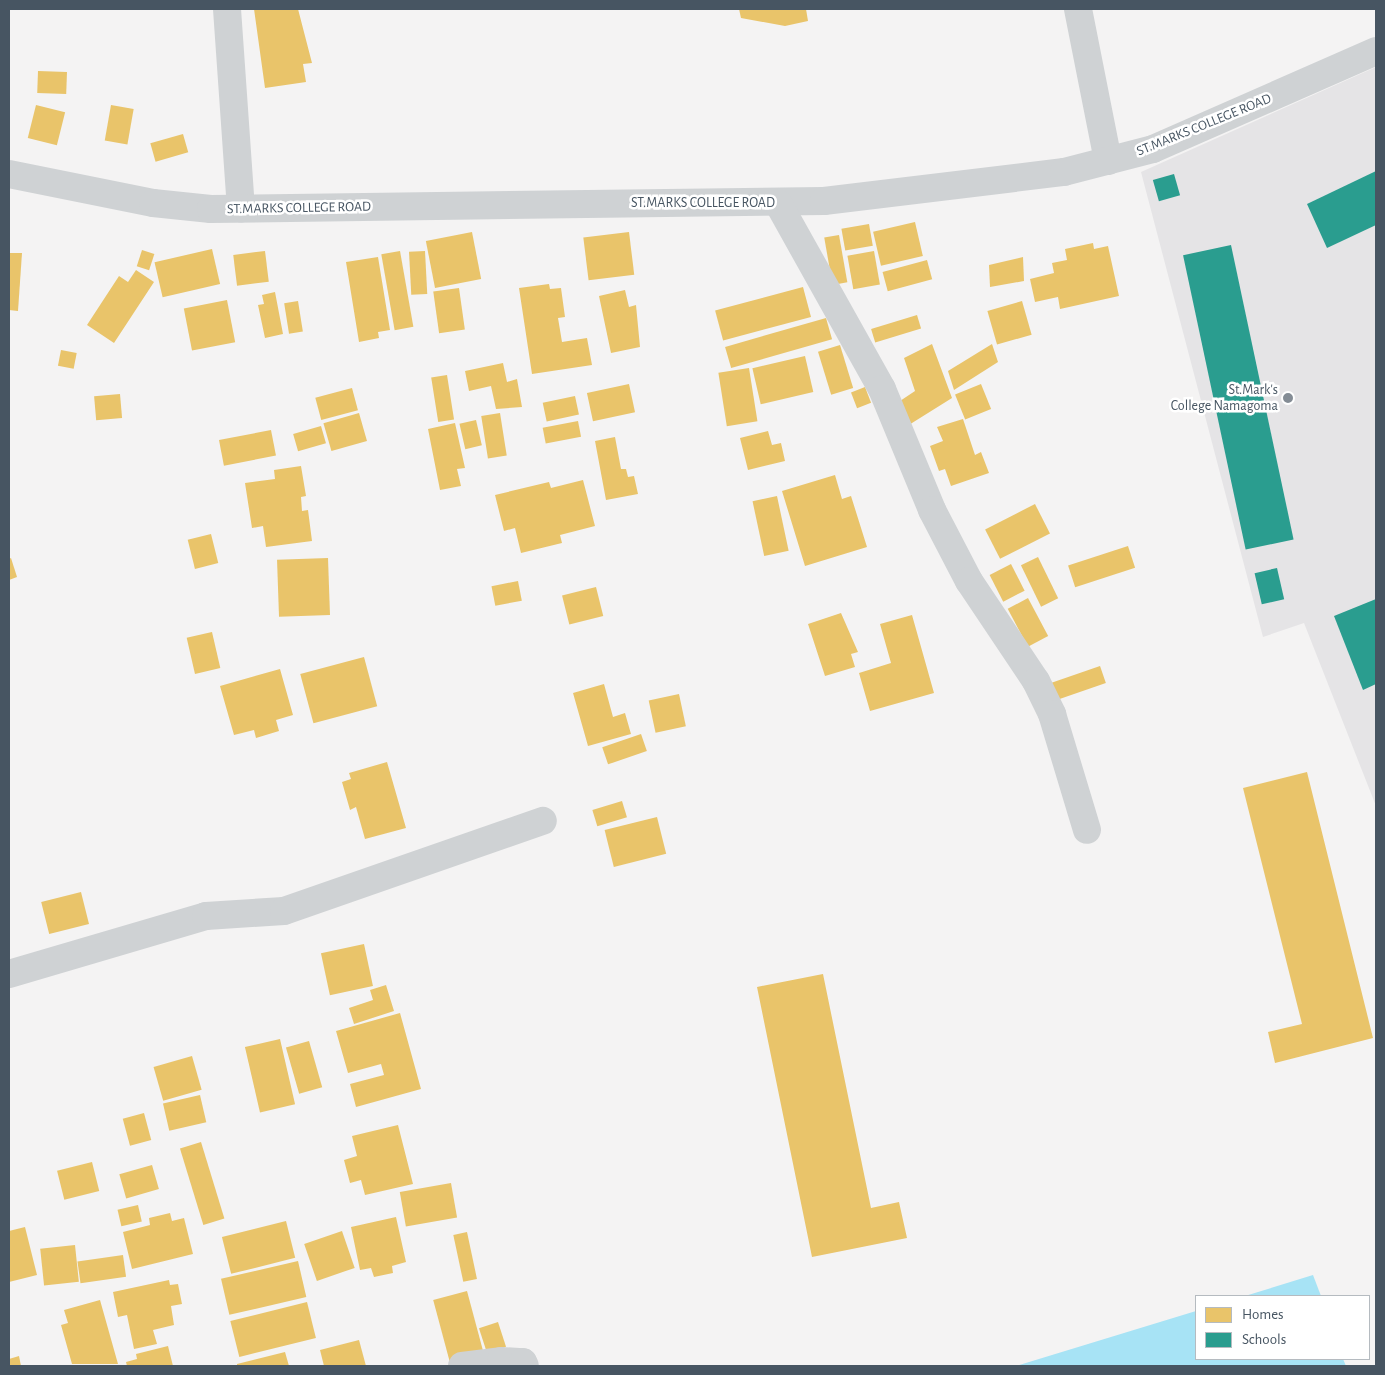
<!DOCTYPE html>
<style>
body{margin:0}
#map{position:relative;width:1385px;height:1375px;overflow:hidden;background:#f4f3f3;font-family:"Alegreya Sans",sans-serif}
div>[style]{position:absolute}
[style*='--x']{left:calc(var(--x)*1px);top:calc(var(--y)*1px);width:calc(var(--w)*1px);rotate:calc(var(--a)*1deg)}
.education>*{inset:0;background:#e5e4e6}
.water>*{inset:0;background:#a7e3f5}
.homes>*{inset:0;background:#e9c46a;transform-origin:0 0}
.schools>*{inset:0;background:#2a9d8f;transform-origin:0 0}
.minor>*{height:28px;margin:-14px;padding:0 14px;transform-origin:14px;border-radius:14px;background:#cfd2d4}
.dots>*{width:14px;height:14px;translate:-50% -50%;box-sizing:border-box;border:2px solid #fff;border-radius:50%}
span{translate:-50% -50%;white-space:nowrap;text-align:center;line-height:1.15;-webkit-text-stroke:5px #fff;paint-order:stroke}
.street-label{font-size:14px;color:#475562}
.poi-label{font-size:14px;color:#475562}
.right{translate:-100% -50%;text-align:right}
.frame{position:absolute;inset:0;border:10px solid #475562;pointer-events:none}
.legend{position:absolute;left:1195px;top:1295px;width:175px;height:65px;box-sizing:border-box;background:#fff;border:1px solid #b5bbc0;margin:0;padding:6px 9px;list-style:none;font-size:15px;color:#475562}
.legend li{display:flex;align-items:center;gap:10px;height:25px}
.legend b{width:25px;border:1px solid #b5bbc0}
</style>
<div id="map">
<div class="education">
<div style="clip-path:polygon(1376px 67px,1376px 806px,1304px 623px,1263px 637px,1141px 172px)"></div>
</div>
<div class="water">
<div style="clip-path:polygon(1313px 1275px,1321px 1296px,1245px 1296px)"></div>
<div style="clip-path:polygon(1196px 1311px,1196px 1359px,1343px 1359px,1346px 1366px,1016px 1366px)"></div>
</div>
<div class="homes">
<div style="clip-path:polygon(254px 9px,298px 9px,312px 63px,303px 64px,306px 82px,265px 88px)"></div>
<div style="clip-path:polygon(739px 9px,806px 9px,808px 21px,785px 26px,741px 18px)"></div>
<div style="left:38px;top:71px;width:29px;height:22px;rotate:2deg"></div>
<div style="left:36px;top:105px;width:30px;height:34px;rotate:14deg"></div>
<div style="left:111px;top:105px;width:23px;height:36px;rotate:10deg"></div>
<div style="left:183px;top:134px;width:19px;height:34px;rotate:74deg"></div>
<div style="left:915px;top:222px;width:35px;height:43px;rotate:77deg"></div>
<div style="left:869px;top:224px;width:22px;height:28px;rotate:80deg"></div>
<div style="left:472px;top:232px;width:48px;height:47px;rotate:79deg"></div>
<div style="left:629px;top:232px;width:43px;height:46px;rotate:83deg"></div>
<div style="left:839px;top:235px;width:48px;height:15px;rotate:80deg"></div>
<div style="clip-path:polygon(1093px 243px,1094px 249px,1108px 246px,1119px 296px,1060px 309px,1058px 297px,1035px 302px,1030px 279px,1054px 273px,1052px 263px,1067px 260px,1065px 249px)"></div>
<div style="left:212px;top:249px;width:36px;height:59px;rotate:77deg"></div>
<div style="left:142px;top:250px;width:13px;height:17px;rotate:18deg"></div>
<div style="left:265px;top:251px;width:31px;height:32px;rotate:83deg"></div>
<div style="left:400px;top:251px;width:77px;height:19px;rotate:80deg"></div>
<div style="left:425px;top:251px;width:43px;height:16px;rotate:87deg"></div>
<div style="left:874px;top:251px;width:34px;height:27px;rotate:80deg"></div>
<div style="clip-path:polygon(9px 253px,22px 253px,18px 311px,9px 310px)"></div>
<div style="clip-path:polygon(378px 257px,390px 330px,378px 332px,379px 338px,359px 342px,346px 262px)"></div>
<div style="clip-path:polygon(1023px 257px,1024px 281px,990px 287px,989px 265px)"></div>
<div style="left:927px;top:260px;width:20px;height:46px;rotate:75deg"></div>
<div style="clip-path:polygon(136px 270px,154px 282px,114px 343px,87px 325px,119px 276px,128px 282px)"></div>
<div style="clip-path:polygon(549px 284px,550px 289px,561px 288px,565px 317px,558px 318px,562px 342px,587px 338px,592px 365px,532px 374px,519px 288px)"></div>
<div style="left:803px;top:287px;width:31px;height:91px;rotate:75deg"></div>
<div style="left:459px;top:288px;width:42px;height:26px;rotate:82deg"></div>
<div style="clip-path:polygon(625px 290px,629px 307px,636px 305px,640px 347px,611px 353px,599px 296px)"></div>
<div style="clip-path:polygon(275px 292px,283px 334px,265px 338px,258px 305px,264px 304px,262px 295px)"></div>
<div style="left:227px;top:300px;width:43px;height:44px;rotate:79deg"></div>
<div style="left:298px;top:301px;width:31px;height:14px;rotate:81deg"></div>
<div style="left:1022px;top:301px;width:35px;height:36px;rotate:74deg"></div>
<div style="left:917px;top:315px;width:14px;height:48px;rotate:73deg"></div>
<div style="left:826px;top:318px;width:22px;height:105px;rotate:74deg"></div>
<div style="clip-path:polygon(932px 344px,952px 398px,904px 428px,897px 403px,915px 391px,904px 358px)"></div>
<div style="clip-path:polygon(992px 344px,998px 362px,954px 390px,948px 371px)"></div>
<div style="left:840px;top:345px;width:45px;height:23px;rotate:73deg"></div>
<div style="left:61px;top:350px;width:16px;height:16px;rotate:11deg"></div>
<div style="left:805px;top:356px;width:37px;height:54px;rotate:77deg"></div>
<div style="clip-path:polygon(503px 363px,507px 382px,517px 379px,522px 407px,496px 409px,491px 386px,469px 391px,465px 371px)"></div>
<div style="left:749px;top:368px;width:54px;height:31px;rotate:81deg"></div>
<div style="left:447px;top:375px;width:45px;height:16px;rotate:81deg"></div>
<div style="left:629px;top:384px;width:29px;height:43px;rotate:78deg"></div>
<div style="left:981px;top:384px;width:27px;height:28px;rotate:68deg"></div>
<div style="left:865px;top:387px;width:17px;height:15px;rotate:69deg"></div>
<div style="left:352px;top:388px;width:23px;height:38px;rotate:75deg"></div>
<div style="left:120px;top:394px;width:24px;height:26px;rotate:85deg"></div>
<div style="left:575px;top:396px;width:19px;height:33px;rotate:78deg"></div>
<div style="left:359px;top:413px;width:29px;height:37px;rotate:74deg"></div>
<div style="left:500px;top:413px;width:43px;height:19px;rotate:81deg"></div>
<div style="clip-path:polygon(963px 419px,975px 455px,981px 452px,989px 473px,951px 486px,945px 469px,939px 471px,930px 446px,943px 441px,937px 427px)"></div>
<div style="left:476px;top:420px;width:26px;height:17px;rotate:77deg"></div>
<div style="left:578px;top:421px;width:16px;height:36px;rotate:79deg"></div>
<div style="clip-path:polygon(455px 423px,465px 468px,457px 469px,461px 486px,440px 490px,428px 429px)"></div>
<div style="left:321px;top:426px;width:18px;height:29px;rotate:74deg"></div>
<div style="left:271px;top:430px;width:26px;height:53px;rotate:79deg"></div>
<div style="clip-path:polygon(768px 431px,772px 445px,781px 443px,785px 461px,748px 470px,740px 438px)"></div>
<div style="clip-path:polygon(615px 437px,621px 469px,626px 469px,628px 477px,634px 476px,638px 494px,606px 500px,595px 441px)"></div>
<div style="clip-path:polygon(301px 466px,306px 496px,301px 497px,302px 511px,308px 510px,312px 541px,266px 547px,263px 526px,252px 528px,245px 483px,275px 479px,274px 470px)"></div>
<div style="clip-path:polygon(835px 475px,842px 499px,851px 496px,867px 547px,805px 566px,782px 491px)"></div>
<div style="clip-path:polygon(583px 480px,595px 526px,560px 535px,562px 543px,521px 553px,515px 528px,504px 531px,495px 495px,549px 482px,551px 488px)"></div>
<div style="left:777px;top:496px;width:56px;height:25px;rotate:78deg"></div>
<div style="left:1035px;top:504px;width:33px;height:56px;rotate:63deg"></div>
<div style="left:211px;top:534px;width:30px;height:24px;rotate:76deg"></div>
<div style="left:1128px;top:546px;width:23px;height:63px;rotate:72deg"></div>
<div style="left:1038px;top:557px;width:46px;height:19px;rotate:64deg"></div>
<div style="clip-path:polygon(11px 558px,17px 577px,9px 580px,9px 559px)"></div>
<div style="left:328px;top:558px;width:57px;height:51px;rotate:88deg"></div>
<div style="left:1011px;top:564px;width:30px;height:24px;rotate:63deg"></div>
<div style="left:518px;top:581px;width:20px;height:27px;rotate:79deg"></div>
<div style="left:596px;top:587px;width:30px;height:35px;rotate:76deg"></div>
<div style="left:1028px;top:598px;width:43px;height:23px;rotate:62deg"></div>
<div style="clip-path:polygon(841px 613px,858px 652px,851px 654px,855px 667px,825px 676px,808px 624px)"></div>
<div style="clip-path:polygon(912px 615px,934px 693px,870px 711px,859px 673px,891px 663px,880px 624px)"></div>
<div style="left:212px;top:632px;width:37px;height:26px;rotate:77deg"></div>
<div style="left:364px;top:657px;width:51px;height:66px;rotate:75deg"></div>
<div style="left:1100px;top:666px;width:18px;height:52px;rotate:71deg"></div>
<div style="clip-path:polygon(280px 669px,293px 715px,276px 720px,279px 731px,256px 738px,254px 730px,234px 735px,220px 686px)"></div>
<div style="clip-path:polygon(604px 684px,613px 717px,625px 713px,631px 734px,588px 746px,573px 693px)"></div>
<div style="left:679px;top:694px;width:33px;height:31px;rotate:78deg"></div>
<div style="left:641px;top:734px;width:18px;height:41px;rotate:71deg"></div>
<div style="clip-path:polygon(387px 762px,406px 828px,365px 839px,356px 807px,350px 810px,342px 782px,351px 779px,349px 773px)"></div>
<div style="clip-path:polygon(1307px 772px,1373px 1038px,1275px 1063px,1268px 1032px,1302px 1024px,1243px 788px)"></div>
<div style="left:622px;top:801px;width:17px;height:31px;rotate:73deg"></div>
<div style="left:657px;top:817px;width:38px;height:54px;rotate:76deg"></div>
<div style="left:81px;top:892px;width:33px;height:41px;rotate:76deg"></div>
<div style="left:364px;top:944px;width:43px;height:44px;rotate:78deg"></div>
<div style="clip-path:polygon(823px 974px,871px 1208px,899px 1202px,907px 1238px,812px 1257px,757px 987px)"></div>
<div style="clip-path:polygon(386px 985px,394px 1011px,354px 1024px,349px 1008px,373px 1000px,370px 990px)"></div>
<div style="clip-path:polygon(400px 1013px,421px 1089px,356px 1107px,350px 1084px,384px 1075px,381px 1064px,348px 1073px,336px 1031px)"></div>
<div style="left:280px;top:1039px;width:67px;height:36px;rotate:77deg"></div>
<div style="left:309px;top:1041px;width:48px;height:24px;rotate:74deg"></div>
<div style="left:192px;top:1056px;width:35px;height:40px;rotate:74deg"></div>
<div style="left:200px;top:1095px;width:28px;height:38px;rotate:77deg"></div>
<div style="left:144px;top:1113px;width:28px;height:22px;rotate:75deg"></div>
<div style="clip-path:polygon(398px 1125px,413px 1184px,365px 1195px,361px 1180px,350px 1183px,344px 1160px,357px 1156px,352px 1136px)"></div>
<div style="left:201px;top:1142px;width:80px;height:22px;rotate:73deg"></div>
<div style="left:92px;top:1162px;width:30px;height:36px;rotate:76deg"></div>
<div style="left:152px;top:1165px;width:25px;height:34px;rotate:74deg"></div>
<div style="left:451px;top:1183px;width:35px;height:52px;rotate:80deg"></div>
<div style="left:138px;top:1205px;width:17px;height:21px;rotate:77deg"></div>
<div style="clip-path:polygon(170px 1213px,172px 1221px,184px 1218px,193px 1254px,132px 1269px,123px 1232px,150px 1225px,149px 1218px)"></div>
<div style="clip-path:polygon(396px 1217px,406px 1262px,392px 1266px,393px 1273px,374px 1277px,371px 1268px,360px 1270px,351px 1227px)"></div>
<div style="left:286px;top:1221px;width:38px;height:66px;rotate:76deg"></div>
<div style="clip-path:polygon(25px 1227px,37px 1275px,9px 1282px,9px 1231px)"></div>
<div style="left:342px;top:1231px;width:39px;height:40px;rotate:71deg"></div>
<div style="left:467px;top:1232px;width:48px;height:14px;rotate:78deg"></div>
<div style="left:75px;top:1245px;width:37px;height:35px;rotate:84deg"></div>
<div style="left:123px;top:1255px;width:22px;height:46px;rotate:82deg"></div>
<div style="left:298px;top:1261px;width:37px;height:79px;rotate:77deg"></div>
<div style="clip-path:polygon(169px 1280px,170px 1285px,178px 1284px,182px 1304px,171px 1306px,174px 1325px,153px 1330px,157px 1344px,134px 1349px,127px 1315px,118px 1317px,113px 1292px)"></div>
<div style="left:467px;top:1291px;width:65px;height:35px;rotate:75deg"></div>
<div style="clip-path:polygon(100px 1300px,118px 1364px,72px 1364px,61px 1325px,68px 1323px,64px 1310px)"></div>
<div style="left:307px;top:1302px;width:37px;height:79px;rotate:76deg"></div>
<div style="left:498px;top:1322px;width:26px;height:20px;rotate:72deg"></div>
<div style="clip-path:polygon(359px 1340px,366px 1366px,324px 1366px,320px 1350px)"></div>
<div style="clip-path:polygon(168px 1346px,173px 1366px,127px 1366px,126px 1362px,137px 1359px,136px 1354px)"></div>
<div style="clip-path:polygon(285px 1352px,289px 1366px,237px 1366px,237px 1364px)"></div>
<div style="clip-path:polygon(19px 1356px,21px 1366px,9px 1366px,9px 1359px)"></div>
</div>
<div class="schools">
<div style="clip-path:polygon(1376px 171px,1376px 225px,1327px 248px,1307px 204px)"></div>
<div style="left:1174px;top:174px;width:22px;height:22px;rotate:74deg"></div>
<div style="left:1231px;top:245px;width:301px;height:49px;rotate:78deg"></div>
<div style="left:1277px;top:568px;width:32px;height:23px;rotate:77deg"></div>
<div style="clip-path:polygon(1376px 599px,1376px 684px,1363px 690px,1334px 616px)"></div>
</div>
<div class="minor">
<div style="--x:227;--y:9;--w:200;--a:86"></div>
<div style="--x:1078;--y:9;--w:155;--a:78.8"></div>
<div style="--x:9;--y:174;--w:147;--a:11.4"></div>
<div style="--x:153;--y:203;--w:58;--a:5.9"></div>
<div style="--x:211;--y:209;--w:613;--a:-0.75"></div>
<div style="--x:824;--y:201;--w:242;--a:-6.9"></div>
<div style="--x:1064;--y:172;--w:92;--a:-14.5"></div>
<div style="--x:1153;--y:149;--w:244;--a:-23.7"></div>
<div style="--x:778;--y:203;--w:213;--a:60.8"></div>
<div style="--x:882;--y:389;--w:131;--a:67.5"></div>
<div style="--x:932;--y:510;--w:80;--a:62.5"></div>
<div style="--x:969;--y:581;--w:120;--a:56.2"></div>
<div style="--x:1036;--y:681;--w:37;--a:64"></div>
<div style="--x:1052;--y:714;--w:121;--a:73.2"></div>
<div style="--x:9;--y:974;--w:205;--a:-16.4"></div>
<div style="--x:206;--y:916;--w:78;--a:-3.7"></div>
<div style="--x:284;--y:911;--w:274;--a:-19.2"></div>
<div style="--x:462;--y:1366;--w:39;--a:-7"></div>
<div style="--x:501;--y:1361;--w:22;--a:3"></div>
<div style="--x:523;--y:1362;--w:4;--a:63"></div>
</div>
<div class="dots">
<div style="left:1288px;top:398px;background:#848c95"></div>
</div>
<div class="street-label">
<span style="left:1204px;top:125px;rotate:-22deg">ST.MARKS COLLEGE ROAD</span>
<span style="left:703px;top:203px">ST.MARKS COLLEGE ROAD</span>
<span style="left:299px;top:208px;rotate:-1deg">ST.MARKS COLLEGE ROAD</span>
</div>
<div class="poi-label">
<span class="right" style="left:1278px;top:398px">St.Mark's<br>College Namagoma</span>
</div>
<div class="frame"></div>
<ul class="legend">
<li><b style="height:14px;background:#e9c46a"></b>Homes</li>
<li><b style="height:14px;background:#2a9d8f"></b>Schools</li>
</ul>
</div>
